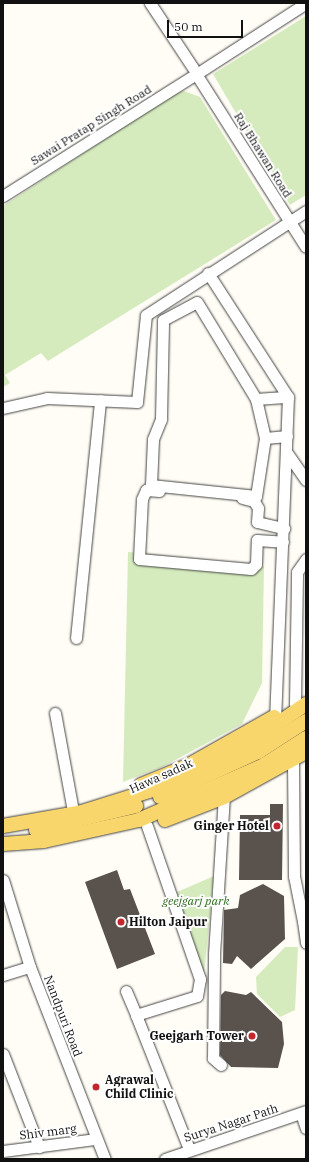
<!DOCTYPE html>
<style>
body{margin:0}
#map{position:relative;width:309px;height:1162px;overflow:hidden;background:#fffdf5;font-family:"IBM Plex Serif",serif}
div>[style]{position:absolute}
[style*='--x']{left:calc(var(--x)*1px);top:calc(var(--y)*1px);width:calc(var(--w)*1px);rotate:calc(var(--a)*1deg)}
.green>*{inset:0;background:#d5ebbd}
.building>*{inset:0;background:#5a524d}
.roads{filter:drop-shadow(0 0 1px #444) drop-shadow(0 0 1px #444)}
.minor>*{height:11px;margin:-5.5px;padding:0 5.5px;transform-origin:5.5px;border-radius:5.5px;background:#fff}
.major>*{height:14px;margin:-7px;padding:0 7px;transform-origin:7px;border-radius:7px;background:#f9d66b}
.dots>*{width:11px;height:11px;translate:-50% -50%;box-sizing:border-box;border:2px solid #fff;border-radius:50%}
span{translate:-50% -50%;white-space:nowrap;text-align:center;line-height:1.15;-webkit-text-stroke:4px #fff;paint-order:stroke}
.street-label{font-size:12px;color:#111}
.poi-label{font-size:12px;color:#111;font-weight:700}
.right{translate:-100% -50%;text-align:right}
.left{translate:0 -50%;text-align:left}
.park-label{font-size:12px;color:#2f6b1f;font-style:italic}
.frame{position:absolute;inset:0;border:4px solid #111;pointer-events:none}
.scale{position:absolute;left:167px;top:20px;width:76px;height:18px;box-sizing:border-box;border:2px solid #111;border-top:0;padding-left:5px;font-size:12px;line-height:14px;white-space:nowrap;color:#111;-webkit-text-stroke:3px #fff;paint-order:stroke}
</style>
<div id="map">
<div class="green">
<div style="clip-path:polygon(306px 16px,306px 195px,290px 205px,213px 74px)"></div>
<div style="clip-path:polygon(184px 91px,200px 97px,276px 220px,48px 361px,41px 353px,5px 375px,10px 383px,3px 387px,3px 206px,172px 95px)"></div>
<div style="clip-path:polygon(128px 552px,264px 566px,262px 683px,242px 724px,164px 766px,123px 782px)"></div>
<div style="clip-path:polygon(214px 876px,204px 974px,177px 892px)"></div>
<div style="clip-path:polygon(285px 947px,298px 947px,295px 1010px,280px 1017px,257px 994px,256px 977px)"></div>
</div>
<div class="building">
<div style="clip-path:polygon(270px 804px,283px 804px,282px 880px,239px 880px,240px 815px,270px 815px)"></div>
<div style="clip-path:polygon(117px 870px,124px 890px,130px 889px,155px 954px,117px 969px,85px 882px)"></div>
<div style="clip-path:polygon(263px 884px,284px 896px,285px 939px,251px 969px,237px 956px,232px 964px,223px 963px,224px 910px,238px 908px,240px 895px)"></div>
<div style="clip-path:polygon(225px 991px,246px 995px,251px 992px,282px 1022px,284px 1044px,278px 1068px,231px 1067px,220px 1055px,221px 995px)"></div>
</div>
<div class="roads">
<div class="minor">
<div style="--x:150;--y:3;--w:78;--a:56.5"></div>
<div style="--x:201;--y:71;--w:125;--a:-32.9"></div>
<div style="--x:198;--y:77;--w:201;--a:57.6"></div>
<div style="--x:3;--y:196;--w:225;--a:-32.3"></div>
<div style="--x:208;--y:273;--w:148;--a:57.2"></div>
<div style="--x:288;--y:397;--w:319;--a:92.3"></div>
<div style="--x:256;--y:399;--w:40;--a:77"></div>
<div style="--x:3;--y:408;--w:45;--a:-12.8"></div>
<div style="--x:47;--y:398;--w:90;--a:2.5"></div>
<div style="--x:137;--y:402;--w:87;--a:-84.1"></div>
<div style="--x:146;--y:315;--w:191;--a:-33"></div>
<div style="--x:287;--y:436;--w:22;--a:175"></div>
<div style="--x:265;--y:438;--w:59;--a:98.8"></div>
<div style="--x:256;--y:496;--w:106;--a:-174"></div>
<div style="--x:151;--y:485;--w:46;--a:-87.5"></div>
<div style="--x:153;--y:439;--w:22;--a:-68"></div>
<div style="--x:161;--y:419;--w:99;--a:-88.8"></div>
<div style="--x:163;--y:320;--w:38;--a:-28"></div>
<div style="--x:197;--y:302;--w:114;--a:58.7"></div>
<div style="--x:256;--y:399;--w:32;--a:-4"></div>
<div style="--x:287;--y:453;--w:33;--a:55"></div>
<div style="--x:159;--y:491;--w:13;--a:-176"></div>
<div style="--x:146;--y:490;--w:10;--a:114"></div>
<div style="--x:142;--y:499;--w:60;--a:92.9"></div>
<div style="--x:139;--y:559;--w:112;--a:5.1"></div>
<div style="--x:251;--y:569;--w:7;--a:-45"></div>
<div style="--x:256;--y:564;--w:24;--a:-88"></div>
<div style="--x:257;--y:540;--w:26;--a:4"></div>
<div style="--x:242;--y:498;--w:12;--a:14"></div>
<div style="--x:254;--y:501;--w:8;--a:60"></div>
<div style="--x:258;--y:508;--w:14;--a:94"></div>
<div style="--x:257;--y:522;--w:28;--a:13"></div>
<div style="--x:76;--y:638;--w:239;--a:-84.2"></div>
<div style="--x:295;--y:704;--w:132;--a:-89.1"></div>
<div style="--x:297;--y:572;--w:16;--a:-55"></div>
<div style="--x:55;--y:713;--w:95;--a:79.6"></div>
<div style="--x:293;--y:761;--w:115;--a:89.5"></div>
<div style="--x:294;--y:876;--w:46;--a:78.7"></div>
<div style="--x:147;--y:826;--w:162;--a:70.9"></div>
<div style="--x:200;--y:979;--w:17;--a:100"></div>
<div style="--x:197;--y:996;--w:64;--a:162.7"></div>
<div style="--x:136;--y:1015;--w:144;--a:68.4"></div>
<div style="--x:3;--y:880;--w:91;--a:72.8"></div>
<div style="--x:30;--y:967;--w:206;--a:68.7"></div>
<div style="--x:306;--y:920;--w:3;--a:162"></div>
<div style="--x:303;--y:921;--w:22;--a:82"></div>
<div style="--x:3;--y:975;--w:28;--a:-17"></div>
<div style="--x:126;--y:991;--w:26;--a:67"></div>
<div style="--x:3;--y:1054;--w:100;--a:68.8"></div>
<div style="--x:221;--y:1065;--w:11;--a:-139"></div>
<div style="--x:213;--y:1058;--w:104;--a:-89.4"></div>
<div style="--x:214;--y:954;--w:157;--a:-86.4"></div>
<div style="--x:301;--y:1113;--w:16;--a:72"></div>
<div style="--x:3;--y:1151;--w:94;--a:-7.4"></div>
<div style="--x:165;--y:1159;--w:149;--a:-18.8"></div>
</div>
<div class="major">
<div style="--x:141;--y:785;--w:50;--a:-22.4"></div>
<div style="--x:187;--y:766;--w:100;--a:-29.4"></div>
<div style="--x:160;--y:797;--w:108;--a:-24.7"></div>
<div style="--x:258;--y:752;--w:57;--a:-32.9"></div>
<div style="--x:165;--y:820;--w:63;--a:-21.3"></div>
<div style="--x:224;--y:797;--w:94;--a:-28.8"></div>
<div style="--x:3;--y:826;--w:80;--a:-10"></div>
<div style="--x:82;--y:812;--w:87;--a:-17.4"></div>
<div style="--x:165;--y:786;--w:89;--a:-26.6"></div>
<div style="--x:245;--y:746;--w:74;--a:-34.5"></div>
<div style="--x:36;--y:830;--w:103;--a:-13.5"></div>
<div style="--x:3;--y:844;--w:41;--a:-4.2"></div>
<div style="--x:44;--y:841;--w:97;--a:-12.5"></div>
<div style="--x:139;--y:820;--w:137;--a:-23.7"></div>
<div style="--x:264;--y:765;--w:50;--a:-32.7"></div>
</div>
</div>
<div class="dots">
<div style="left:277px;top:826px;background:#c4262e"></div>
<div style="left:121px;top:922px;background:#c4262e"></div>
<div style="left:252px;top:1036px;background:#c4262e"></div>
<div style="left:96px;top:1087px;background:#c4262e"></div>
</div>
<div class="street-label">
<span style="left:91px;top:125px;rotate:-32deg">Sawai Pratap Singh Road</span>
<span style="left:263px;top:155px;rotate:58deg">Raj Bhawan Road</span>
<span style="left:161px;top:776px;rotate:-24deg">Hawa sadak</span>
<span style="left:63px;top:1016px;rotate:69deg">Nandpuri Road</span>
<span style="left:231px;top:1123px;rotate:-18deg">Surya Nagar Path</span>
<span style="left:48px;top:1132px;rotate:-7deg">Shiv marg</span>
</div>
<div class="poi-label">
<span class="right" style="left:269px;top:826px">Ginger Hotel</span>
<span class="left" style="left:129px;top:922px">Hilton Jaipur</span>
<span class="right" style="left:244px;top:1036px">Geejgarh Tower</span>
<span class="left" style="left:105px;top:1087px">Agrawal<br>Child Clinic</span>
</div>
<div class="park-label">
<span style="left:196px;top:901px">geejgarj park</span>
</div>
<div class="frame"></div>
<div class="scale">50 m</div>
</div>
